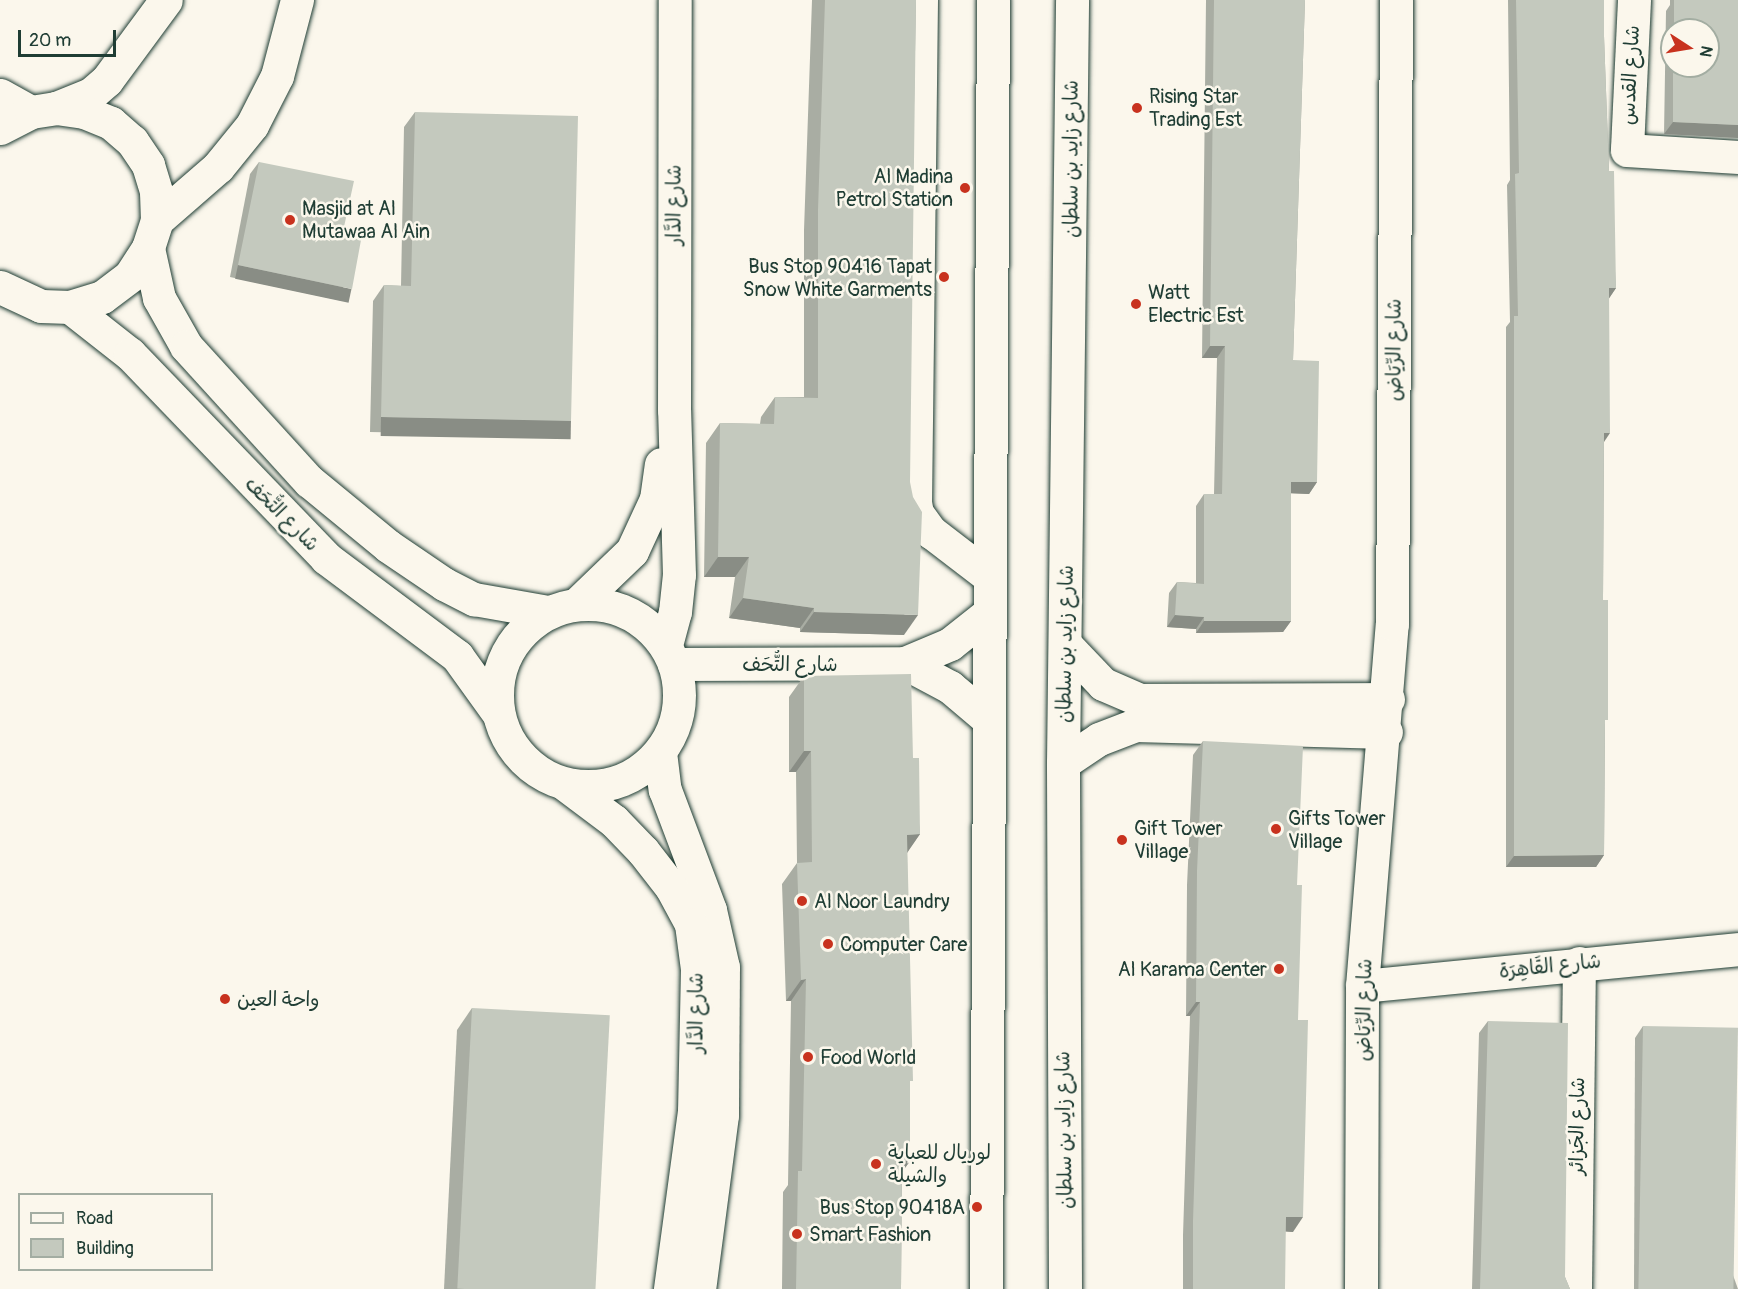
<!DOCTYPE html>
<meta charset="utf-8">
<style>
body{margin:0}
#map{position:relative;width:1738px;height:1289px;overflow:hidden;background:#fbf7ec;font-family:Pangolin,"Playpen Sans Arabic",sans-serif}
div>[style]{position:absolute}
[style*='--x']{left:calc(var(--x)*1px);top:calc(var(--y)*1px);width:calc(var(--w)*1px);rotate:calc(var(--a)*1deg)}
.roads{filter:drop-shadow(0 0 2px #1f3d34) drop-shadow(0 0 2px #1f3d34)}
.minor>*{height:33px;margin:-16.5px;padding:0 16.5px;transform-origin:16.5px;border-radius:16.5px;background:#fbf7ec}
.minor>.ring{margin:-16.5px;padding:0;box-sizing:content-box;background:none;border:33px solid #fbf7ec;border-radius:50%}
.highway>*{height:33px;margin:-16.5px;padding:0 16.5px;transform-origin:16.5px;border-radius:16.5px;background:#fbf7ec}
.wall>*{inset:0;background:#a9ada3}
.shaded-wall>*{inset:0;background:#898d85;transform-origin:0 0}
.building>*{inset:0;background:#c4c9be;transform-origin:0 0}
.dots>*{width:16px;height:16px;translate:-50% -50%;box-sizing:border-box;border:3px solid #fbf7ec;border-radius:50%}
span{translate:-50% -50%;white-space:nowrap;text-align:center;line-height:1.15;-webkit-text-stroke:5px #fbf7ec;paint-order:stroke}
.street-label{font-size:20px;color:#1f3d34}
.poi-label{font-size:20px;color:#1f3d34}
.left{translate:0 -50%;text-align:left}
.right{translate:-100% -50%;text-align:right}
.legend{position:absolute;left:18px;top:1193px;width:195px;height:78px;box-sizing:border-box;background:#fbf7ec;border:2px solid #a3ada2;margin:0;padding:8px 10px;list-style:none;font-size:18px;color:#1f3d34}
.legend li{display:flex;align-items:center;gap:12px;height:30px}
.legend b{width:30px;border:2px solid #a3ada2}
.north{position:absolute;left:1660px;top:18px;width:60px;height:60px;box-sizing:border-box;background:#fbf7ec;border:2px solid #a3ada2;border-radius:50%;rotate:102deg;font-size:16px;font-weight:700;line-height:24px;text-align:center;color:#1f3d34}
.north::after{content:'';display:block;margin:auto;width:21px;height:27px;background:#c8321e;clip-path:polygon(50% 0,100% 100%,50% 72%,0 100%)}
.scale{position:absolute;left:18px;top:30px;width:98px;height:27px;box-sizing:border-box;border:3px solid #1f3d34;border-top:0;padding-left:8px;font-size:18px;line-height:21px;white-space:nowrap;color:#1f3d34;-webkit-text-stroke:4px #fbf7ec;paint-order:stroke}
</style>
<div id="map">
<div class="roads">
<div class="minor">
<div style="--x:921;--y:0;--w:502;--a:90.68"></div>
<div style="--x:915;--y:502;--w:11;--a:80"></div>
<div style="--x:917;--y:513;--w:24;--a:54"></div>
<div style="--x:931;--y:532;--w:71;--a:37.5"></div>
<div style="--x:1634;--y:0;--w:150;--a:92.7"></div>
<div style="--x:1627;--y:150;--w:111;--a:3.6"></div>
<div style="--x:0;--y:95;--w:35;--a:29"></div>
<div style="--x:56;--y:108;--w:38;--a:-22"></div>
<div style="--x:91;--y:94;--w:21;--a:-41"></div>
<div style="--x:107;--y:80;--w:99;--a:-53.6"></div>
<div style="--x:0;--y:128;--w:35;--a:-27"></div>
<div style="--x:31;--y:112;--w:25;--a:-9"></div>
<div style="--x:56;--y:108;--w:28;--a:8"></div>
<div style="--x:84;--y:112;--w:29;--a:22"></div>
<div style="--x:111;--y:123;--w:28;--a:41"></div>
<div style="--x:132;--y:141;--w:29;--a:56"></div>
<div style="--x:148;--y:165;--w:28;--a:73"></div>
<div style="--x:156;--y:192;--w:28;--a:88"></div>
<div style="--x:157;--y:220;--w:29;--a:108"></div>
<div style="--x:148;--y:248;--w:33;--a:123"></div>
<div style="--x:130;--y:276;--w:35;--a:143"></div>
<div style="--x:102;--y:297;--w:34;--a:163"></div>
<div style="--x:70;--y:307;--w:29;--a:-178"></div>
<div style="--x:41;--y:306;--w:45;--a:-155.1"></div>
<div style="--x:157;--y:220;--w:81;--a:-41"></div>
<div style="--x:218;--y:167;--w:54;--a:-51"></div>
<div style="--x:252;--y:125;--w:55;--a:-63"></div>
<div style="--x:277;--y:76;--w:79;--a:-75.3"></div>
<div style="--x:148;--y:248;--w:51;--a:77.6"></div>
<div style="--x:159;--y:298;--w:55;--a:60.6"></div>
<div style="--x:186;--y:346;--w:183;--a:47.7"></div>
<div style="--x:309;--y:481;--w:102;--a:39.4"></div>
<div style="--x:388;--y:546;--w:68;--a:34.2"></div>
<div style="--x:444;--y:584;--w:34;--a:27"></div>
<div style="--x:474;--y:599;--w:75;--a:10"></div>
<div style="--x:70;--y:307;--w:76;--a:38.1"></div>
<div style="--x:130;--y:354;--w:283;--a:46.1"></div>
<div style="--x:326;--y:558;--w:164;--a:36.8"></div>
<div style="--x:457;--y:656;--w:70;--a:54.3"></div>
<div style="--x:578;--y:603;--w:75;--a:-43.9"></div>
<div style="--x:632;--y:551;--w:57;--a:-65.2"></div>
<div style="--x:656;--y:499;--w:35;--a:-82"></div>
<div class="ring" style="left:497px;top:604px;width:149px;height:149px"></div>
<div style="--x:1065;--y:644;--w:55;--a:46.5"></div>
<div style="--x:1103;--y:684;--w:40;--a:23.4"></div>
<div style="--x:1140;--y:700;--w:248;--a:-0.2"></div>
<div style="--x:666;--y:645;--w:34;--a:-75"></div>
<div style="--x:675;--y:612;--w:37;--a:-84"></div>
<div style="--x:679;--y:575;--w:165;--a:-91.7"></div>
<div style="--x:674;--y:410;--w:410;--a:-89.9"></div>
<div style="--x:905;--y:663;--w:51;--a:28.1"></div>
<div style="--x:950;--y:687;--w:51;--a:40.2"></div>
<div style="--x:674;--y:664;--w:231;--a:-0.2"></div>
<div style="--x:905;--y:663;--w:49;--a:-22.9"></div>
<div style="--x:950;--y:644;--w:50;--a:-38.5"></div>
<div style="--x:660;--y:752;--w:38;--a:83"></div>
<div style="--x:665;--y:790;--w:128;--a:69.4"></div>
<div style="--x:710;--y:910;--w:58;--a:77.2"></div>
<div style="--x:723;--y:967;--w:148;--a:90.4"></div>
<div style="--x:722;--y:1115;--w:176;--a:97.5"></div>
<div style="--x:1063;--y:763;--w:43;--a:-33.7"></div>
<div style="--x:1099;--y:739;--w:39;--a:-21"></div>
<div style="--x:1135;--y:725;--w:251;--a:1.6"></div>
<div style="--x:566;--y:785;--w:60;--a:36.9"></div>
<div style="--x:614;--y:821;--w:42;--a:46"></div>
<div style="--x:643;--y:851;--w:46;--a:52.1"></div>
<div style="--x:671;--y:887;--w:42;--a:61.6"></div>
<div style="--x:691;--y:924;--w:45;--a:82.4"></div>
<div style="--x:697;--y:969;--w:142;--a:91.2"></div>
<div style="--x:694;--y:1111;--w:180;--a:97.7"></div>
<div style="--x:1362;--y:986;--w:378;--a:-5.6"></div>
<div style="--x:1361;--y:1289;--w:303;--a:-89.8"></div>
<div style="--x:1362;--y:986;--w:363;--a:-85.3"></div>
<div style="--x:1392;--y:624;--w:624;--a:-89.63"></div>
<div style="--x:1575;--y:1289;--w:326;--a:-89.3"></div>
</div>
<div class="highway">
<div style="--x:986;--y:1289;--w:1289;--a:-89.69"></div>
<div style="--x:1065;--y:1289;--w:526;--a:-90.22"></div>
<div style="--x:1063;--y:763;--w:763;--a:-89.32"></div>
</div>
</div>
<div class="wall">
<div style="clip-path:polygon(812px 0,916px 0,904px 635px,800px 632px,800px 628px,729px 618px,735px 577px,704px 577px,706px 443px,720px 423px,760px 424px,761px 417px,775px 397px,804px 397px,804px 230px)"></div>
<div style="clip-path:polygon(1206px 0,1305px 0,1293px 360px,1317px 482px,1309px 494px,1291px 493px,1291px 621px,1283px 632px,1196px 633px,1196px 629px,1167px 627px,1169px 593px,1177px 582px,1196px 583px,1196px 506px,1204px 494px,1214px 494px,1217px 358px,1202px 358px)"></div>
<div style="clip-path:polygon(1508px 0,1604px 0,1604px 36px,1609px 171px,1616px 288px,1609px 298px,1604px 443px,1603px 600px,1605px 725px,1604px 855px,1596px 867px,1506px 867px,1506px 327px,1510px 322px,1507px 185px,1510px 180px)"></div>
<div style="clip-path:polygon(evenodd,1670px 0,1738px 0,1738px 138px,1664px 134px,1666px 11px,1670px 5px,1670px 0,1672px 30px,1708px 30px,1708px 66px,1672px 66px,1672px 30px)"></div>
<div style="clip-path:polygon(415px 112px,571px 421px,560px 436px,370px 432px,373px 301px,384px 285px,401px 286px,404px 127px)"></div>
<div style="clip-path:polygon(259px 162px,342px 236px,343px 301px,230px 277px,250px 174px)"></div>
<div style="clip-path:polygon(804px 676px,913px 758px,920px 834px,907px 852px,910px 1161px,902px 1172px,901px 1289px,782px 1289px,783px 1192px,788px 1185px,791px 1001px,786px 1001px,782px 884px,797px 863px,796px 772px,789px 772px,789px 697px)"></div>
<div style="clip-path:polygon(1203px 741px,1297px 885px,1298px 1020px,1293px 1232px,1285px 1231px,1285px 1289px,1183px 1289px,1183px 1235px,1190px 1016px,1186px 1016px,1187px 885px,1193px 755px)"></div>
<div style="clip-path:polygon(472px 1008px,595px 1289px,444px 1289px,457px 1030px)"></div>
<div style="clip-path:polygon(1488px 1021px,1565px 1277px,1570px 1289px,1472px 1289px,1479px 1033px)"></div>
<div style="clip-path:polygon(1643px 1026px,1738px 1289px,1634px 1289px,1635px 1038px)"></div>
</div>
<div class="shaded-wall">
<div style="clip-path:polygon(1673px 122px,1738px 125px,1738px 138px,1664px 134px)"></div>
<div style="left:238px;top:265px;width:116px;height:14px;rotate:12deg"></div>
<div style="clip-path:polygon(1609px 288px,1616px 288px,1608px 300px)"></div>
<div style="clip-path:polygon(1210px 346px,1225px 346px,1217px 358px,1202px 358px)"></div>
<div style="left:381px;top:417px;width:190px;height:19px;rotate:1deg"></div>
<div style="clip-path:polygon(1604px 433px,1610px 433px,1602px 445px)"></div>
<div style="clip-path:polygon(1291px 482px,1317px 482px,1309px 494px,1282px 493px)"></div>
<div style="clip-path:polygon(718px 557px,749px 557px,735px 577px,704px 577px)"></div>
<div style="clip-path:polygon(743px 598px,814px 608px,800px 628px,729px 618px)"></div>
<div style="clip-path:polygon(814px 612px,918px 615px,904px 635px,800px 632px)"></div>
<div style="clip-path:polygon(1175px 615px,1204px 617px,1196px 629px,1167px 627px)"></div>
<div style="clip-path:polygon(1204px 621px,1291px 621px,1283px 632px,1196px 633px)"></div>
<div style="clip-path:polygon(804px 751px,811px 751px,796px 772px,789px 772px)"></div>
<div style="clip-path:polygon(920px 834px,905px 856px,907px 835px)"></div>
<div style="clip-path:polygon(1604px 855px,1596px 867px,1506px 867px,1514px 856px)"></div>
<div style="clip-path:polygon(806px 979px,791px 1001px,786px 1001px,801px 980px)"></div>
<div style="clip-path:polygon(1196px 1002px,1200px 1002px,1190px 1016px,1186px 1016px)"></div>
<div style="clip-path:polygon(902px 1161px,910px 1161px,895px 1182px)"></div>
<div style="clip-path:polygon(1286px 1217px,1303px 1217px,1293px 1232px,1276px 1231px)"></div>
</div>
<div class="building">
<div style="clip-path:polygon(825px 0,916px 0,910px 482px,913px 497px,922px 512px,918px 615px,814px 612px,814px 608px,743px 598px,749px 557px,718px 557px,720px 423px,774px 424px,775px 397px,818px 398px,818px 210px)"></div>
<div style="clip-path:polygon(1214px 0,1305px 0,1293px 360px,1319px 361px,1317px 482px,1291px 482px,1291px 621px,1204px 621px,1204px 617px,1175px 615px,1177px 582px,1204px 584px,1204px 494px,1222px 494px,1225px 346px,1210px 346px)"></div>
<div style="clip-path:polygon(1516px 0,1604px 0,1604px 36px,1609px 171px,1614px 171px,1616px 288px,1609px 288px,1610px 433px,1604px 433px,1603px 600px,1608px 600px,1608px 720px,1605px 720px,1604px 855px,1514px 856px,1514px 316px,1518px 316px,1515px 174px,1519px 173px)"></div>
<div style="clip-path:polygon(1674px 0,1738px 0,1738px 125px,1673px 122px,1673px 66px,1708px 66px,1708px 30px,1674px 30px)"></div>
<div style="clip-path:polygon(415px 112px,578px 116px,571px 421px,381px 417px,384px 285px,411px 286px)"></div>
<div style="clip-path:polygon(259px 162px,354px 181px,342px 236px,361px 240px,352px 289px,238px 265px)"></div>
<div style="clip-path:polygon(911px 674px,913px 758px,919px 758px,920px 834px,907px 835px,913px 1081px,910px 1081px,910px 1161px,902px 1161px,901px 1289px,796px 1289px,798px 1171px,802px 1171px,806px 979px,801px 980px,797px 863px,812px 862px,811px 751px,804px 751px,804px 676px)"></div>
<div style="clip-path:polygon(1203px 741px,1303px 746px,1297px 885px,1302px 885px,1298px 1020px,1308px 1020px,1303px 1217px,1286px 1217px,1285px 1289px,1193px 1289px,1193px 1221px,1200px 1002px,1196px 1002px,1197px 871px)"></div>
<div style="left:472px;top:1008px;width:138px;height:281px;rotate:3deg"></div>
<div style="clip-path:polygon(1488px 1021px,1568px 1023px,1565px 1277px,1570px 1289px,1480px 1289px)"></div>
<div style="left:1643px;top:1026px;width:95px;height:263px;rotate:1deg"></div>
</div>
<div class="dots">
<div style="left:1137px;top:108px;background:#c8321e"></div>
<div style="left:965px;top:188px;background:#c8321e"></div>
<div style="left:290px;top:220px;background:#c8321e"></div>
<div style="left:944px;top:277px;background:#c8321e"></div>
<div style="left:1136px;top:304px;background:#c8321e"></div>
<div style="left:1276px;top:829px;background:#c8321e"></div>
<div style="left:1122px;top:840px;background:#c8321e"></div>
<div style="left:802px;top:901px;background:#c8321e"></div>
<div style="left:828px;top:944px;background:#c8321e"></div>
<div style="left:1279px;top:969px;background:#c8321e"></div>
<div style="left:225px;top:999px;background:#c8321e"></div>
<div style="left:808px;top:1057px;background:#c8321e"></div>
<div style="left:876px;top:1164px;background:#c8321e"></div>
<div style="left:977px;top:1207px;background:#c8321e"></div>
<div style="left:797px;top:1234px;background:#c8321e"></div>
</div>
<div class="street-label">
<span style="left:1630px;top:75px;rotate:-87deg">شارع القدس</span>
<span style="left:1071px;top:159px;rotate:-90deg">شارع زايد بن سلطان</span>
<span style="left:674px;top:205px;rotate:-90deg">شارع الدَّار</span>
<span style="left:1394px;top:350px;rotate:-90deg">شارع الرِّيَاض</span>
<span style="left:282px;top:514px;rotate:45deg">شارع التُّحَف</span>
<span style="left:1065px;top:644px;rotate:-89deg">شارع زايد بن سلطان</span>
<span style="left:790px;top:664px">شارع التُّحَف</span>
<span style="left:1550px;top:966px;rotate:-6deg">شارع القَاهِرَة</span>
<span style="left:1364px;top:1010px;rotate:-89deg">شارع الرِّيَاض</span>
<span style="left:696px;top:1013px;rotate:-90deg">شارع الدَّار</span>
<span style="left:1577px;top:1126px;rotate:-89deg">شارع الجَزائر</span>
<span style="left:1064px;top:1130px;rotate:-91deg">شارع زايد بن سلطان</span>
</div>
<div class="poi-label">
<span class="left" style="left:1149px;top:108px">Rising Star<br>Trading Est</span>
<span class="right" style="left:953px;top:188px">Al Madina<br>Petrol Station</span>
<span class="left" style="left:302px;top:220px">Masjid at Al<br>Mutawaa Al Ain</span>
<span class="right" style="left:932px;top:278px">Bus Stop 90416 Tapat<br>Snow White Garments</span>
<span class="left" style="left:1148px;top:304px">Watt<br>Electric Est</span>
<span class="left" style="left:1288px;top:830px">Gifts Tower<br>Village</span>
<span class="left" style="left:1134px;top:840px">Gift Tower<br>Village</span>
<span class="left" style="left:814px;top:901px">Al Noor Laundry</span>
<span class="left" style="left:840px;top:944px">Computer Care</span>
<span class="right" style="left:1267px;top:969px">Al Karama Center</span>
<span class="left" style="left:237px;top:999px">واحة العين</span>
<span class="left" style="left:820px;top:1057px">Food World</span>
<span class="left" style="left:888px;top:1164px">لوريال للعباية<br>والشيلة</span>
<span class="right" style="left:965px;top:1207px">Bus Stop 90418A</span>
<span class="left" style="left:809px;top:1234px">Smart Fashion</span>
</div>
<ul class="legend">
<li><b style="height:8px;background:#fbf7ec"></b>Road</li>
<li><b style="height:16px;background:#c4c9be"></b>Building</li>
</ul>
<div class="north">N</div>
<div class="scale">20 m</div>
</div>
